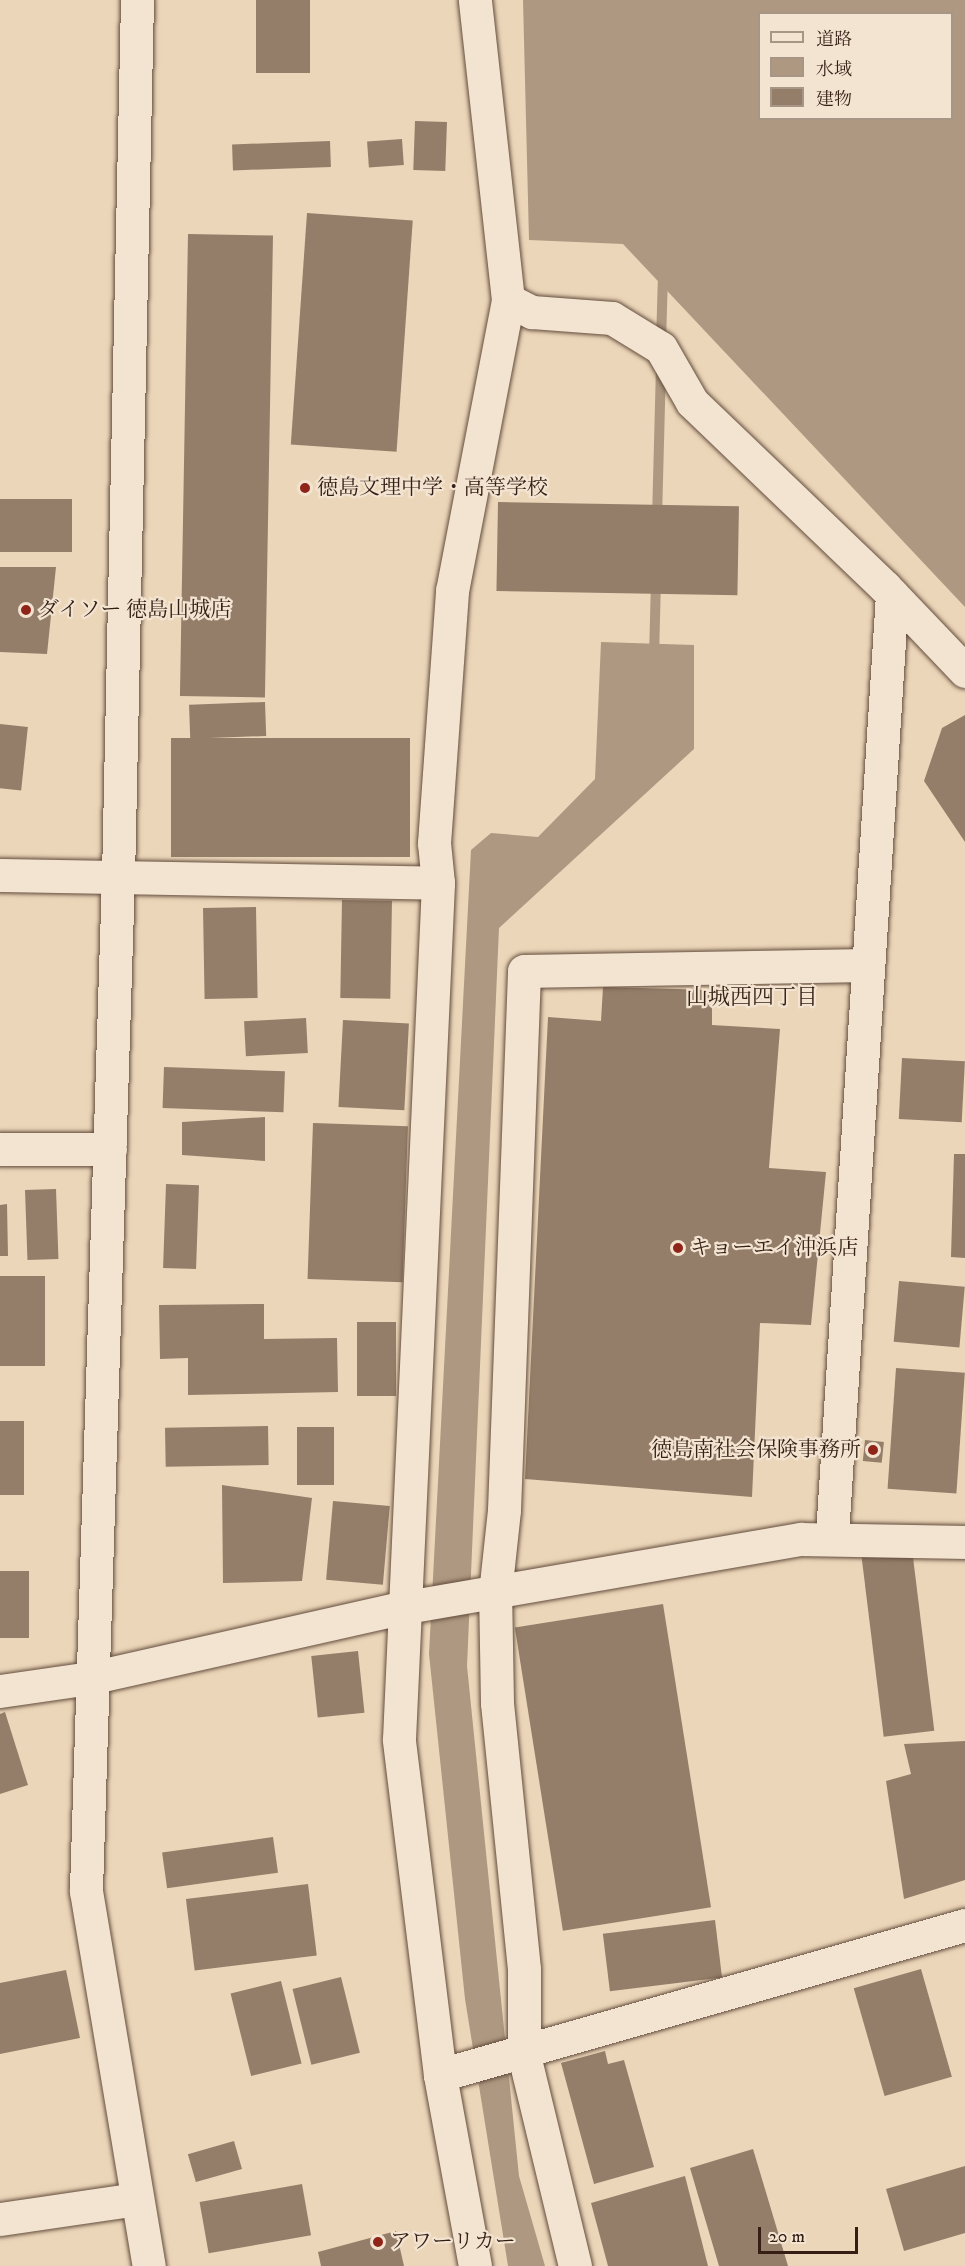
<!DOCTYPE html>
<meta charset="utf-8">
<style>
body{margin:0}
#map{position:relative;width:965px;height:2266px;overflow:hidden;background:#ecd6b9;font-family:"IM FELL DW Pica","Noto Serif JP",serif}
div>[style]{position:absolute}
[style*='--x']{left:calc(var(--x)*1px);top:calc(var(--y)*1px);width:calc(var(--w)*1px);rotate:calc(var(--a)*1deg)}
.water>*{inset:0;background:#ae9881}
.stream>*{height:10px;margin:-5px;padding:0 5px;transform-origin:5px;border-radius:5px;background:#ae9881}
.building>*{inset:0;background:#947e6a;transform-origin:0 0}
.roads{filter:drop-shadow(0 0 2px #634d3d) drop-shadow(0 0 2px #634d3d)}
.minor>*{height:33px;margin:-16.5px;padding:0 16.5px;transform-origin:16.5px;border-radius:16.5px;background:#f3e4d2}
.tertiary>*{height:33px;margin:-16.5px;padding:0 16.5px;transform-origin:16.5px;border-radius:16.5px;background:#f3e4d2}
.dots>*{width:16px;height:16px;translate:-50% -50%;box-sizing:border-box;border:3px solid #f3e4d2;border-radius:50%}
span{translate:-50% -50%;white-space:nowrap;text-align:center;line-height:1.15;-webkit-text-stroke:4.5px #f3e4d2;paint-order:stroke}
.poi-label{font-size:21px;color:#351f14}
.left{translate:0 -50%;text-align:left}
.right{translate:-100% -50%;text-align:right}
.neighbourhood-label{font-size:22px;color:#351f14}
.legend{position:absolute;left:758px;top:12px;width:195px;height:108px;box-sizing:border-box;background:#f3e4d2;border:2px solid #a79586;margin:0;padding:8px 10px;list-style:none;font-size:18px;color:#351f14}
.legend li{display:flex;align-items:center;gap:12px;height:30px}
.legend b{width:30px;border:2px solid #a79586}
.scale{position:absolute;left:758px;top:2227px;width:100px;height:27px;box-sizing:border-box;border:3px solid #351f14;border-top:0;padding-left:8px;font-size:18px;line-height:21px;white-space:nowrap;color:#351f14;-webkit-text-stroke:4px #f3e4d2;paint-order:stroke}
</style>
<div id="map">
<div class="water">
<div style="clip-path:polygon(evenodd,523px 0,965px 0,965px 607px,623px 244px,529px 240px,523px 0,760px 14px,952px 14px,952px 118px,760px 118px,760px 14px)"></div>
<div style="clip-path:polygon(601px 642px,694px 645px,694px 749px,499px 928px,467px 1666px,519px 2176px,545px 2266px,508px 2266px,465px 1999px,429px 1654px,471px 850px,491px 833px,538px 837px,595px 779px)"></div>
</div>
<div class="stream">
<div style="--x:661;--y:342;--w:68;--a:-88.3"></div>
<div style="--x:657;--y:519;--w:152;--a:-88.5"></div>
<div style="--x:654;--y:657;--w:77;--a:-88.5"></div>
</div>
<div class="building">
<div style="left:256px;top:0;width:54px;height:73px"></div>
<div style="left:415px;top:121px;width:32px;height:49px;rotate:2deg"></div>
<div style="left:402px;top:139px;width:26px;height:35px;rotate:86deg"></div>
<div style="left:330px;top:141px;width:26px;height:98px;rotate:88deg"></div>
<div style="left:307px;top:213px;width:106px;height:232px;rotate:4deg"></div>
<div style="left:188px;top:234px;width:85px;height:462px;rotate:1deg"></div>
<div style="left:0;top:499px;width:72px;height:53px"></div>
<div style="left:498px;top:502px;width:241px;height:89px;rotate:1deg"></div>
<div style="clip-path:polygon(0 567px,56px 567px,47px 654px,0 652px)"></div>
<div style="left:265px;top:702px;width:34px;height:76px;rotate:88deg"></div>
<div style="clip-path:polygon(965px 715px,965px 842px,924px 781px,942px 728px)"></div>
<div style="left:0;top:724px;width:28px;height:64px;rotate:6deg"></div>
<div style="left:410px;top:738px;width:119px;height:239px;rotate:90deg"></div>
<div style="left:342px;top:900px;width:50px;height:98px;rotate:1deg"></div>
<div style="left:256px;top:907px;width:91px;height:53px;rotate:89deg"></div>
<div style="clip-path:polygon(603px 987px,712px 990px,712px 1025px,780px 1029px,769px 1168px,826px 1172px,811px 1325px,760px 1323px,752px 1497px,525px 1479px,548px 1017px,601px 1021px)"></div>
<div style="left:306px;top:1018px;width:35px;height:62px;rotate:87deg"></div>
<div style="left:343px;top:1020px;width:66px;height:87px;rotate:3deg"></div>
<div style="left:902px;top:1058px;width:63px;height:61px;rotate:3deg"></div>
<div style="left:164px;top:1067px;width:121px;height:41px;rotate:2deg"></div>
<div style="clip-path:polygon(265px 1117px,265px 1161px,182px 1155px,182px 1122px)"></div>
<div style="left:313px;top:1123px;width:95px;height:156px;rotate:2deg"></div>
<div style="clip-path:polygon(954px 1154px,965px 1154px,965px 1258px,951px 1257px)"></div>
<div style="left:166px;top:1184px;width:33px;height:84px;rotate:2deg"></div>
<div style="left:56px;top:1189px;width:70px;height:31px;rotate:88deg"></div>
<div style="clip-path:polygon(7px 1204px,8px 1256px,0 1256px,0 1205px)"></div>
<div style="left:0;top:1276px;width:45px;height:90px"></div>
<div style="left:899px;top:1281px;width:66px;height:61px;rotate:5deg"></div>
<div style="clip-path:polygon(264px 1304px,264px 1339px,337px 1338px,338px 1392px,188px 1395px,188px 1358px,160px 1359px,159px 1305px)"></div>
<div style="left:357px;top:1322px;width:39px;height:74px"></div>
<div style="left:896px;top:1368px;width:69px;height:121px;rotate:4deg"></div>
<div style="left:24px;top:1421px;width:74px;height:24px;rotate:90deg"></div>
<div style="left:268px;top:1426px;width:39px;height:103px;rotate:89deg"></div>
<div style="left:297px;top:1427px;width:37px;height:58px"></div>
<div style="left:865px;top:1440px;width:19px;height:21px;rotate:6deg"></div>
<div style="clip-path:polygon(222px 1485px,312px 1498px,302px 1581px,223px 1583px)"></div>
<div style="left:333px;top:1501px;width:57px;height:79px;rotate:5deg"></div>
<div style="left:912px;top:1549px;width:183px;height:51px;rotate:83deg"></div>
<div style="left:0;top:1571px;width:29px;height:67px"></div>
<div style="left:663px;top:1604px;width:307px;height:150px;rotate:81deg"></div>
<div style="left:358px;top:1651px;width:62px;height:47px;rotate:84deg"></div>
<div style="clip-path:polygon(5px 1712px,28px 1785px,0 1794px,0 1714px)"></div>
<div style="clip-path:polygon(965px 1741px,965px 1880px,904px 1899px,886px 1781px,911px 1774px,904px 1744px)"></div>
<div style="left:273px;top:1837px;width:36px;height:112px;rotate:82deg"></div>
<div style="left:308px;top:1884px;width:72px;height:123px;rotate:83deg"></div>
<div style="left:715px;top:1920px;width:58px;height:113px;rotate:83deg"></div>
<div style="left:921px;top:1969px;width:112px;height:70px;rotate:74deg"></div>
<div style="clip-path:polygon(66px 1970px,80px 2038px,0 2054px,0 1983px)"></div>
<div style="left:341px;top:1977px;width:78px;height:50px;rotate:76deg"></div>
<div style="left:281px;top:1981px;width:85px;height:52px;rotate:76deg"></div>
<div style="clip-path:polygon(605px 2051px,608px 2064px,624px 2060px,654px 2167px,594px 2184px,561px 2063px)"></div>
<div style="left:234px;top:2141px;width:29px;height:48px;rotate:74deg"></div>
<div style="clip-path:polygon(753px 2149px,788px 2266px,719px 2266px,690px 2168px)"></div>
<div style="clip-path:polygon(965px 2166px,965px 2233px,904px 2251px,886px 2189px)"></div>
<div style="clip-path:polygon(685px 2176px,708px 2266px,608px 2266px,591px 2203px)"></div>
<div style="left:302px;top:2184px;width:52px;height:104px;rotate:80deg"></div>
<div style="clip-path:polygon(396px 2231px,404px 2266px,321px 2266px,318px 2252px)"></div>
</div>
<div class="roads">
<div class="minor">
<div style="--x:508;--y:300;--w:27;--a:27"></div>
<div style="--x:532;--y:312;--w:80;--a:4.3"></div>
<div style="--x:612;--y:318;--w:57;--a:31.5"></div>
<div style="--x:661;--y:348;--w:62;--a:60.1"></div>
<div style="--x:692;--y:402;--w:267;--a:43.8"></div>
<div style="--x:0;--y:875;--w:438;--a:1"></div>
<div style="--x:832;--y:1535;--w:942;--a:-86.35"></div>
<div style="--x:0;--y:1691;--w:91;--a:-8.2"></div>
<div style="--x:90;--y:1678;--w:319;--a:-12.7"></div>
<div style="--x:401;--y:1608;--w:406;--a:-9.8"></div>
<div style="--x:801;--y:1539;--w:164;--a:1"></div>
<div style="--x:440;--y:2075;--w:546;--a:-15.95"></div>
<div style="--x:0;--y:2219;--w:138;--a:-8.3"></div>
<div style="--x:475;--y:2266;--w:194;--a:-100.4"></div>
<div style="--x:440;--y:2075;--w:338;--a:-97"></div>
<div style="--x:399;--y:1739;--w:857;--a:-87.39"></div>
<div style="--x:438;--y:883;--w:40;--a:-95.7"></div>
<div style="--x:434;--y:843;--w:253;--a:-85.9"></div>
<div style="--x:452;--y:591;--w:296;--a:-79.1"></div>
<div style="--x:508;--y:300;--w:302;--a:-96.3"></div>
<div style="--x:575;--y:2266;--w:217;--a:-103.6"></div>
<div style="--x:524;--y:2055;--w:86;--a:-90"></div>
<div style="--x:524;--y:1969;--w:267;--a:-95.8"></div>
<div style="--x:497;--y:1703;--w:110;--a:-91"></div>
<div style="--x:495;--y:1593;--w:83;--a:-83.8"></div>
<div style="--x:504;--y:1510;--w:539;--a:-87.87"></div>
<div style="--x:524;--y:971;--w:342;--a:-1"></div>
</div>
<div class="tertiary">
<div style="--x:137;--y:0;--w:877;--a:91.24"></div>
<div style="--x:118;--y:877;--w:1015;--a:91.81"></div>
<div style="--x:86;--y:1891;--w:380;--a:80.5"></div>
<div style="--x:885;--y:587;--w:116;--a:46.4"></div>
<div style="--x:0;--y:1149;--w:110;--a:0"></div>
</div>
</div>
<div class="dots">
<div style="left:305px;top:488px;background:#8f2418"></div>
<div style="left:26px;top:610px;background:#8f2418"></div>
<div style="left:678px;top:1248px;background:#8f2418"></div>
<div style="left:873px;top:1450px;background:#8f2418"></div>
<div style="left:378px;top:2242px;background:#8f2418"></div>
</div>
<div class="poi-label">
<span class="left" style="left:317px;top:488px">徳島文理中学・高等学校</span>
<span class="left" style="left:38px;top:610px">ダイソー 徳島山城店</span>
<span class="left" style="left:690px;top:1248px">キョーエイ沖浜店</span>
<span class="right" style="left:861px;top:1450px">徳島南社会保険事務所</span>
<span class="left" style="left:390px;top:2242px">アワーリカー</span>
</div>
<div class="neighbourhood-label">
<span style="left:752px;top:998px">山城西四丁目</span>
</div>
<ul class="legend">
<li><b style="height:8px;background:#f3e4d2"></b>道路</li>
<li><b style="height:16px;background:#ae9881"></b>水域</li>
<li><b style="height:16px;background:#947e6a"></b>建物</li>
</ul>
<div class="scale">20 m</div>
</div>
